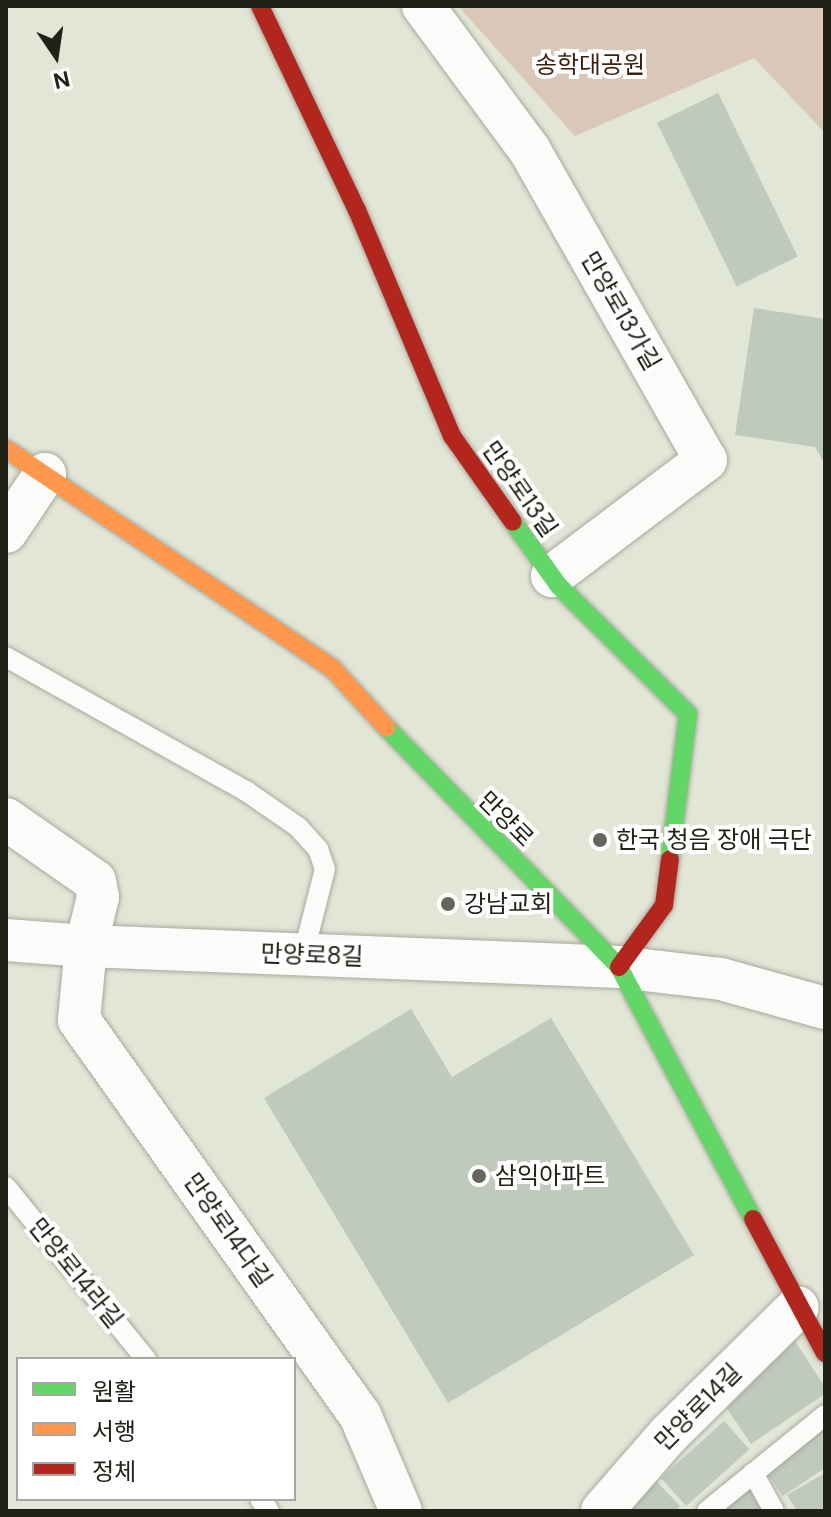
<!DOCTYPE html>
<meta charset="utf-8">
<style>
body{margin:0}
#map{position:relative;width:831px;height:1517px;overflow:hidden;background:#e2e6d6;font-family:"DM Sans","Noto Sans KR",sans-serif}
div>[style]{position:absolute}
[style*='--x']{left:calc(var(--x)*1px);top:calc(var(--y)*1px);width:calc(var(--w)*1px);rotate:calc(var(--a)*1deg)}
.green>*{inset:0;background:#d9c8b8}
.building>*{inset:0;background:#bfc9bc;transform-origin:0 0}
.roads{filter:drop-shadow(0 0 2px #a6a99d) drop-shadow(0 0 2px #a6a99d)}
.lane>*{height:20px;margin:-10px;padding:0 10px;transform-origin:10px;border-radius:10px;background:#fbfbf9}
.street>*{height:42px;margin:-21px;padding:0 21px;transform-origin:21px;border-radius:21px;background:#fbfbf9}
.fast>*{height:18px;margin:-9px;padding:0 9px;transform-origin:9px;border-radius:9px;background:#63d668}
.slow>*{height:18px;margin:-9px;padding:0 9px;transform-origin:9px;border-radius:9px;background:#ff974d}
.jam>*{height:18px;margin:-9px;padding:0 9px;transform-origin:9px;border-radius:9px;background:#b3261e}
.dots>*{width:22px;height:22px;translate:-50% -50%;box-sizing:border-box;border:4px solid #fff;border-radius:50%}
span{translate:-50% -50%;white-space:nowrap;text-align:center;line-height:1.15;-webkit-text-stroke:8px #fff;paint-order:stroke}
.park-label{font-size:24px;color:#411e0a}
.street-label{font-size:24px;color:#202218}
.poi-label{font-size:24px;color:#202218}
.left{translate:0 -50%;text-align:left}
.frame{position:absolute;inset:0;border:8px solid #202218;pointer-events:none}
.legend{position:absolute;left:16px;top:1357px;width:280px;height:144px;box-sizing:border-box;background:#fff;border:2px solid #a6a7a3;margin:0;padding:10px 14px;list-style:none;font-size:24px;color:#202218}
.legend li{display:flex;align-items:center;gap:16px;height:40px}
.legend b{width:40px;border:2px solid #a6a7a3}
.north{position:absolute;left:16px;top:16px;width:80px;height:80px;-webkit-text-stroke:6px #fff;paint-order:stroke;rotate:167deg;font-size:22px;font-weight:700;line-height:32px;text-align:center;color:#202218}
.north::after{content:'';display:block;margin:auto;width:28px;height:36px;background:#202218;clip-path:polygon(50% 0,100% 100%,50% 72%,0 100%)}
</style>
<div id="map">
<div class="green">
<div style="clip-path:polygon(458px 6px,825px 6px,825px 133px,754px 58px,575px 136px)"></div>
</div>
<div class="building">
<div style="left:718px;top:93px;width:182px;height:68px;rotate:64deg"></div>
<div style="clip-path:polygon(754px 308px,825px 319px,825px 464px,815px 447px,735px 435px)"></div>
<div style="clip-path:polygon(411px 1009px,452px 1077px,551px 1018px,694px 1255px,448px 1403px,264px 1098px)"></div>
<div style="clip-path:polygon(795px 1341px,825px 1387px,825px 1394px,751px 1444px,726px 1407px)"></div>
<div style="left:724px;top:1421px;width:38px;height:85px;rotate:48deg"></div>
<div style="clip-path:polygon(825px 1426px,825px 1468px,783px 1496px,763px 1468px)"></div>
<div style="clip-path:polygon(825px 1473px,825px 1511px,797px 1511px,787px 1495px)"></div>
<div style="clip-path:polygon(656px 1481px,680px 1506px,675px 1511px,629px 1511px)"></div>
<div style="clip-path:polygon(750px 1483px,767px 1511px,720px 1511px)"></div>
</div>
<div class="roads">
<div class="lane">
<div style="--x:6;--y:657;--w:275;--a:29.2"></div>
<div style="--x:246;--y:791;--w:63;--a:34.7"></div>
<div style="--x:298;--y:827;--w:30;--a:48"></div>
<div style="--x:318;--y:849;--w:21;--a:71"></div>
<div style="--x:325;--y:869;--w:89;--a:104.3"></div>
<div style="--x:6;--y:1187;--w:222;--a:50.9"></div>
<div style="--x:753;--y:1473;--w:43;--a:61.1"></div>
<div style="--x:260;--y:1499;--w:15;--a:53"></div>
<div style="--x:707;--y:1511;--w:152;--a:-39.1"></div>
</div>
<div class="street">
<div style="--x:423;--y:6;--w:178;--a:53.5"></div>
<div style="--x:529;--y:149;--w:358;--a:60.4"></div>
<div style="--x:706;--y:460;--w:193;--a:143"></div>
<div style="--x:6;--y:532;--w:70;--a:-56.1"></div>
<div style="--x:6;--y:819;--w:108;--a:34.9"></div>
<div style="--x:95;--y:881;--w:16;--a:79"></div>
<div style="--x:98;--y:897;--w:50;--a:103.8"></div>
<div style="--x:86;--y:946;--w:74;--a:95.4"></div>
<div style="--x:79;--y:1020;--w:485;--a:54.6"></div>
<div style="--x:360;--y:1415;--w:104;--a:66.9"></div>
<div style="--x:6;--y:940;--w:80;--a:4.3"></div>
<div style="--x:86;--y:946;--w:533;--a:2.26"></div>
<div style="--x:619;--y:967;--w:103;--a:6.7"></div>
<div style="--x:721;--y:979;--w:108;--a:15.6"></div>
<div style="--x:602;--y:1511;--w:101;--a:-49"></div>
<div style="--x:668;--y:1435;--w:182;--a:-44.6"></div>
</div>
<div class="fast">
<div style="--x:513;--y:522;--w:79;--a:54.3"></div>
<div style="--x:559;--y:586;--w:182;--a:44.8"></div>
<div style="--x:688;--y:714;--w:146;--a:97.1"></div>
<div style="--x:386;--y:727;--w:334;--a:45.8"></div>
<div style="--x:619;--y:967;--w:285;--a:62"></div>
</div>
<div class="slow">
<div style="--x:6;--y:449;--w:394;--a:33.9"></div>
<div style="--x:333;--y:669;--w:79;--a:47.6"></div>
</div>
<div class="jam">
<div style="--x:260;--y:6;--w:226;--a:64.6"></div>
<div style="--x:357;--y:210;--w:245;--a:67.2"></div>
<div style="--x:452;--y:436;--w:105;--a:54.7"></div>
<div style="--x:619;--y:967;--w:77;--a:-54"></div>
<div style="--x:664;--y:905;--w:46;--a:-82.6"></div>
<div style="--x:753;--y:1219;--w:152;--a:61.8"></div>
</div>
</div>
<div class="dots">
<div style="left:600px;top:840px;background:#64675a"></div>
<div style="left:448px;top:904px;background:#64675a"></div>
<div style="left:479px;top:1176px;background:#64675a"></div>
</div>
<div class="park-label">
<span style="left:590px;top:65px">송학대공원</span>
</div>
<div class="street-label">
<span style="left:621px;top:311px;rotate:60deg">만양로13가길</span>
<span style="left:520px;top:489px;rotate:55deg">만양로13길</span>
<span style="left:506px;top:819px;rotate:45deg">만양로</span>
<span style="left:312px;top:955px;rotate:2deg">만양로8길</span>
<span style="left:228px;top:1230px;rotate:55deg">만양로14다길</span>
<span style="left:76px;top:1273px;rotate:51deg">만양로14라길</span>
<span style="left:698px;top:1407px;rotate:-45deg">만양로14길</span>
</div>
<div class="poi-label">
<span class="left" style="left:616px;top:840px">한국 청음 장애 극단</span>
<span class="left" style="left:464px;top:904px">강남교회</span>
<span class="left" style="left:495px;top:1176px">삼익아파트</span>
</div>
<div class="frame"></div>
<ul class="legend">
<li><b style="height:10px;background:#63d668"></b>원활</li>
<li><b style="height:10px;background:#ff974d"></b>서행</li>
<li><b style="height:10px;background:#b3261e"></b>정체</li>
</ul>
<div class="north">N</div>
</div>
